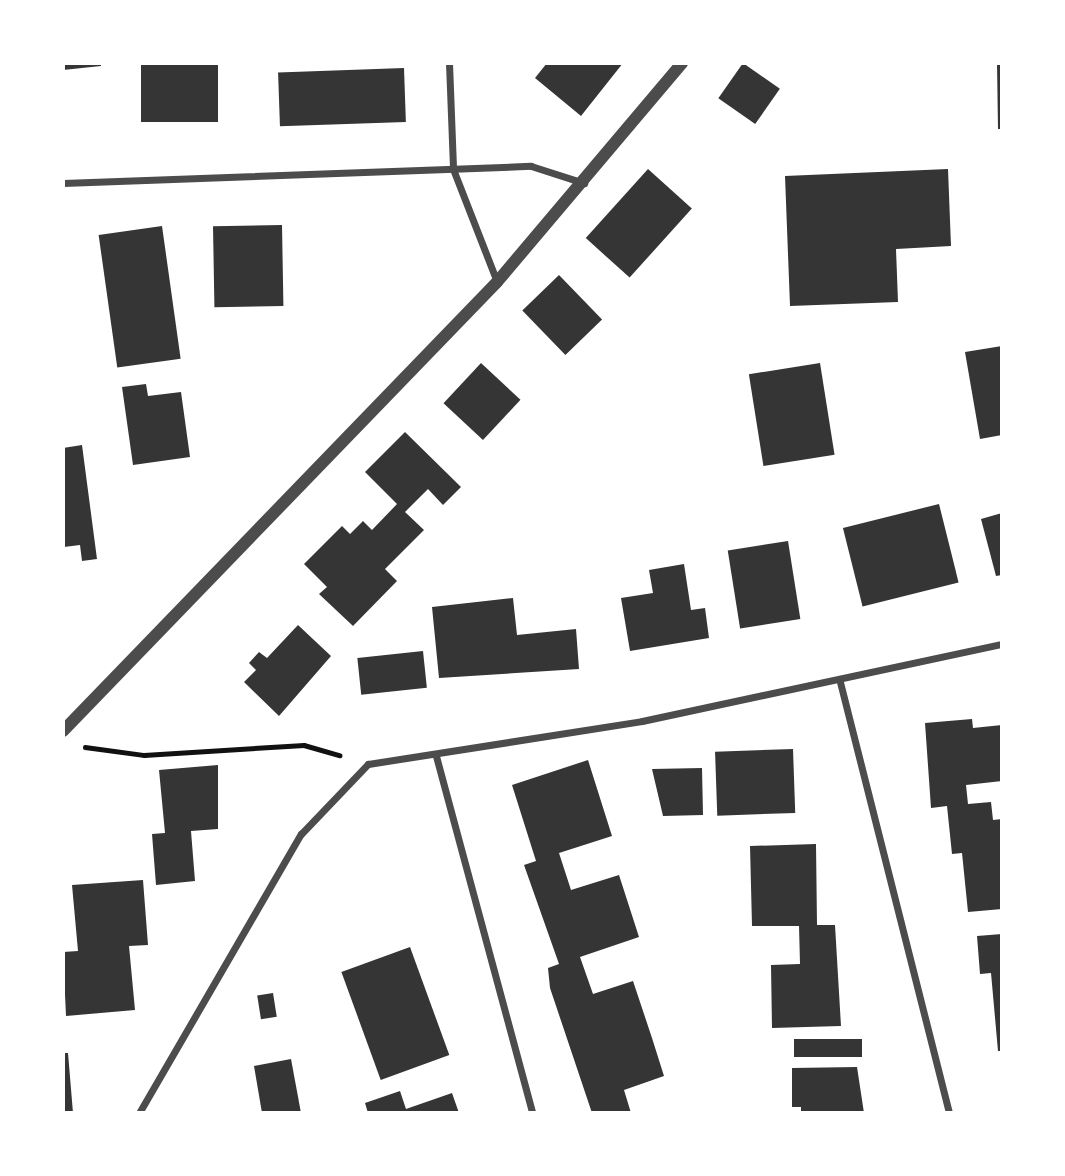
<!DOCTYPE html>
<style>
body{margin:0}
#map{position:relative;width:1065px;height:1176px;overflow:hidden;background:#fff;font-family:Quicksand,sans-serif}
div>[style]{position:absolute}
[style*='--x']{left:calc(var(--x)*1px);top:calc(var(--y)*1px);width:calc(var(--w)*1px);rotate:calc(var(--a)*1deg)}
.building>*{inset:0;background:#353535;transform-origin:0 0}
.path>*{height:4.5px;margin:-2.25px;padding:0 2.25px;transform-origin:2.25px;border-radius:2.25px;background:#111}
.minor>*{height:7px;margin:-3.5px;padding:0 3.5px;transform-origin:3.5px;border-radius:3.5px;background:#4c4c4c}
.tertiary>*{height:12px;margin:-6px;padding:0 6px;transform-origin:6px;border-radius:6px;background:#4c4c4c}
span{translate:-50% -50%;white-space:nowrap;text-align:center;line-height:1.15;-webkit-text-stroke:7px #fff;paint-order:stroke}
.frame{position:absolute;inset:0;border:65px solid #fff;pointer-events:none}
</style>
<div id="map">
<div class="building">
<div style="clip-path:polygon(63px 63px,101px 63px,101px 66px,63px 70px)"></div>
<div style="left:141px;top:63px;width:77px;height:59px"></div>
<div style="clip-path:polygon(547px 63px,623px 63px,581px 116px,535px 78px)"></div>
<div style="left:743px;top:63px;width:45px;height:43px;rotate:35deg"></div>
<div style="clip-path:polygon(997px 63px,1002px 63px,1002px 129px,998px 129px)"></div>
<div style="left:404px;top:68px;width:54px;height:126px;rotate:88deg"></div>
<div style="left:648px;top:169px;width:59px;height:93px;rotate:42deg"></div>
<div style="clip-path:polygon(948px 169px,951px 246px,896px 249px,898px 302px,790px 306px,785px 176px)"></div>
<div style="left:282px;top:225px;width:81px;height:69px;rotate:89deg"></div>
<div style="left:162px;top:226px;width:134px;height:64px;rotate:82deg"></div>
<div style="left:559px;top:275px;width:62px;height:51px;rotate:46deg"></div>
<div style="clip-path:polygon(1002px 346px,1002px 435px,980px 439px,965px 352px)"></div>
<div style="left:481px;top:363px;width:54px;height:55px;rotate:43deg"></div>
<div style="left:820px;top:363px;width:93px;height:72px;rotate:81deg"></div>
<div style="clip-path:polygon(146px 384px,148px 396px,181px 392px,190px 457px,133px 465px,122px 387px)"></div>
<div style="clip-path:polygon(405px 432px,461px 487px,443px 505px,428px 489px,405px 512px,424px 530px,385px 569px,397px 581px,353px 626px,319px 594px,327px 587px,304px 564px,342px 526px,350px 534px,363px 521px,372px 530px,397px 504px,365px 472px)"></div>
<div style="clip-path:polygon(82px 445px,97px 559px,82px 561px,80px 545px,64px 547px,63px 542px,63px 448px)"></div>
<div style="left:939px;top:504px;width:81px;height:99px;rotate:76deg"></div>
<div style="clip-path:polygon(1002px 513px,1002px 575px,996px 576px,981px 519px)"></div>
<div style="left:788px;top:541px;width:79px;height:61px;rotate:81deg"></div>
<div style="clip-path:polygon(684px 564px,691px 610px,705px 608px,709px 638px,630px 651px,621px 598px,653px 593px,649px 570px)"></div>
<div style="clip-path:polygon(513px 598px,517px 635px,576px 629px,579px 669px,439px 678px,432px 607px)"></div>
<div style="clip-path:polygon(298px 625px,331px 656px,279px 716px,244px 682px,256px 670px,249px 663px,259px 652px,267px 658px)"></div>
<div style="left:423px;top:651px;width:37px;height:66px;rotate:84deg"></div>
<div style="clip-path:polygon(972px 719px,973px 728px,1002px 725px,1002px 781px,966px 785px,968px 804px,991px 802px,993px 820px,1002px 819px,1002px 909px,968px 912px,962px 853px,952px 854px,947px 806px,931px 808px,925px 723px)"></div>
<div style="left:793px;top:749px;width:64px;height:78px;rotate:88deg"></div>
<div style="clip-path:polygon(588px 760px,612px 836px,559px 853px,571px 890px,619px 875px,639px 937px,580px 957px,593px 994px,633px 981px,652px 1038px,664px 1076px,624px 1090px,631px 1113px,592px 1113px,550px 988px,548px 968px,559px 964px,524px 865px,536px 861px,512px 785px)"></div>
<div style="clip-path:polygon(218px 765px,218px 829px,191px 831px,195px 881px,156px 885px,152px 834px,165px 833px,159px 770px)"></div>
<div style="clip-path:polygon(702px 768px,703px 815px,663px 816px,652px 769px)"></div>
<div style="clip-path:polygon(816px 844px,817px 925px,835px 925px,841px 1026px,772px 1028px,771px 965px,800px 964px,799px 926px,752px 926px,750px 846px)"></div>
<div style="clip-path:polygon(143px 880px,148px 945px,129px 946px,135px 1010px,66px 1016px,63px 952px,78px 951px,72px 885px)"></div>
<div style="clip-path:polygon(1002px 934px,1002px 1051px,998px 1051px,991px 973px,980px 974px,977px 936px)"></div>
<div style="left:410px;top:947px;width:115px;height:73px;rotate:70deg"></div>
<div style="left:273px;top:993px;width:24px;height:16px;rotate:81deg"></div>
<div style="left:862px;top:1039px;width:18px;height:68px;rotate:90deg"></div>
<div style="clip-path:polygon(63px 1053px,68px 1053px,73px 1113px,63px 1113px)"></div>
<div style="clip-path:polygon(291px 1059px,301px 1113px,262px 1113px,254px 1066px)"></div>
<div style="clip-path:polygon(857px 1067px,864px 1113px,801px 1113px,801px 1107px,792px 1107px,792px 1068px)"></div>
<div style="clip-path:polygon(400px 1091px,406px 1109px,452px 1093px,459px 1113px,368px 1113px,365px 1103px)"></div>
</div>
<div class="path">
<div style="--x:85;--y:747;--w:60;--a:7.7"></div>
<div style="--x:144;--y:755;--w:160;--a:-3.6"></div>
<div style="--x:304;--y:745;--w:37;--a:16"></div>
</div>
<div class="minor">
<div style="--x:449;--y:63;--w:106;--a:87.8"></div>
<div style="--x:453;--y:169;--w:121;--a:68.7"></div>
<div style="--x:63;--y:183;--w:468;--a:-2.1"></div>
<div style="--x:531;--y:166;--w:56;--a:17.8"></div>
<div style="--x:840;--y:682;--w:445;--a:75.8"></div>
<div style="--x:436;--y:756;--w:370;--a:74.9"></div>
<div style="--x:139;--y:1113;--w:323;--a:-59.9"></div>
<div style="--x:301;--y:834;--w:97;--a:-46.3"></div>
<div style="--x:368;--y:764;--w:277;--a:-8.9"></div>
<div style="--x:642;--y:721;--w:368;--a:-12.1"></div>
</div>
<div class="tertiary">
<div style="--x:63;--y:731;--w:624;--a:-45.97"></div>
<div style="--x:497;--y:282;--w:287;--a:-49.8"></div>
</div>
<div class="frame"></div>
</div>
